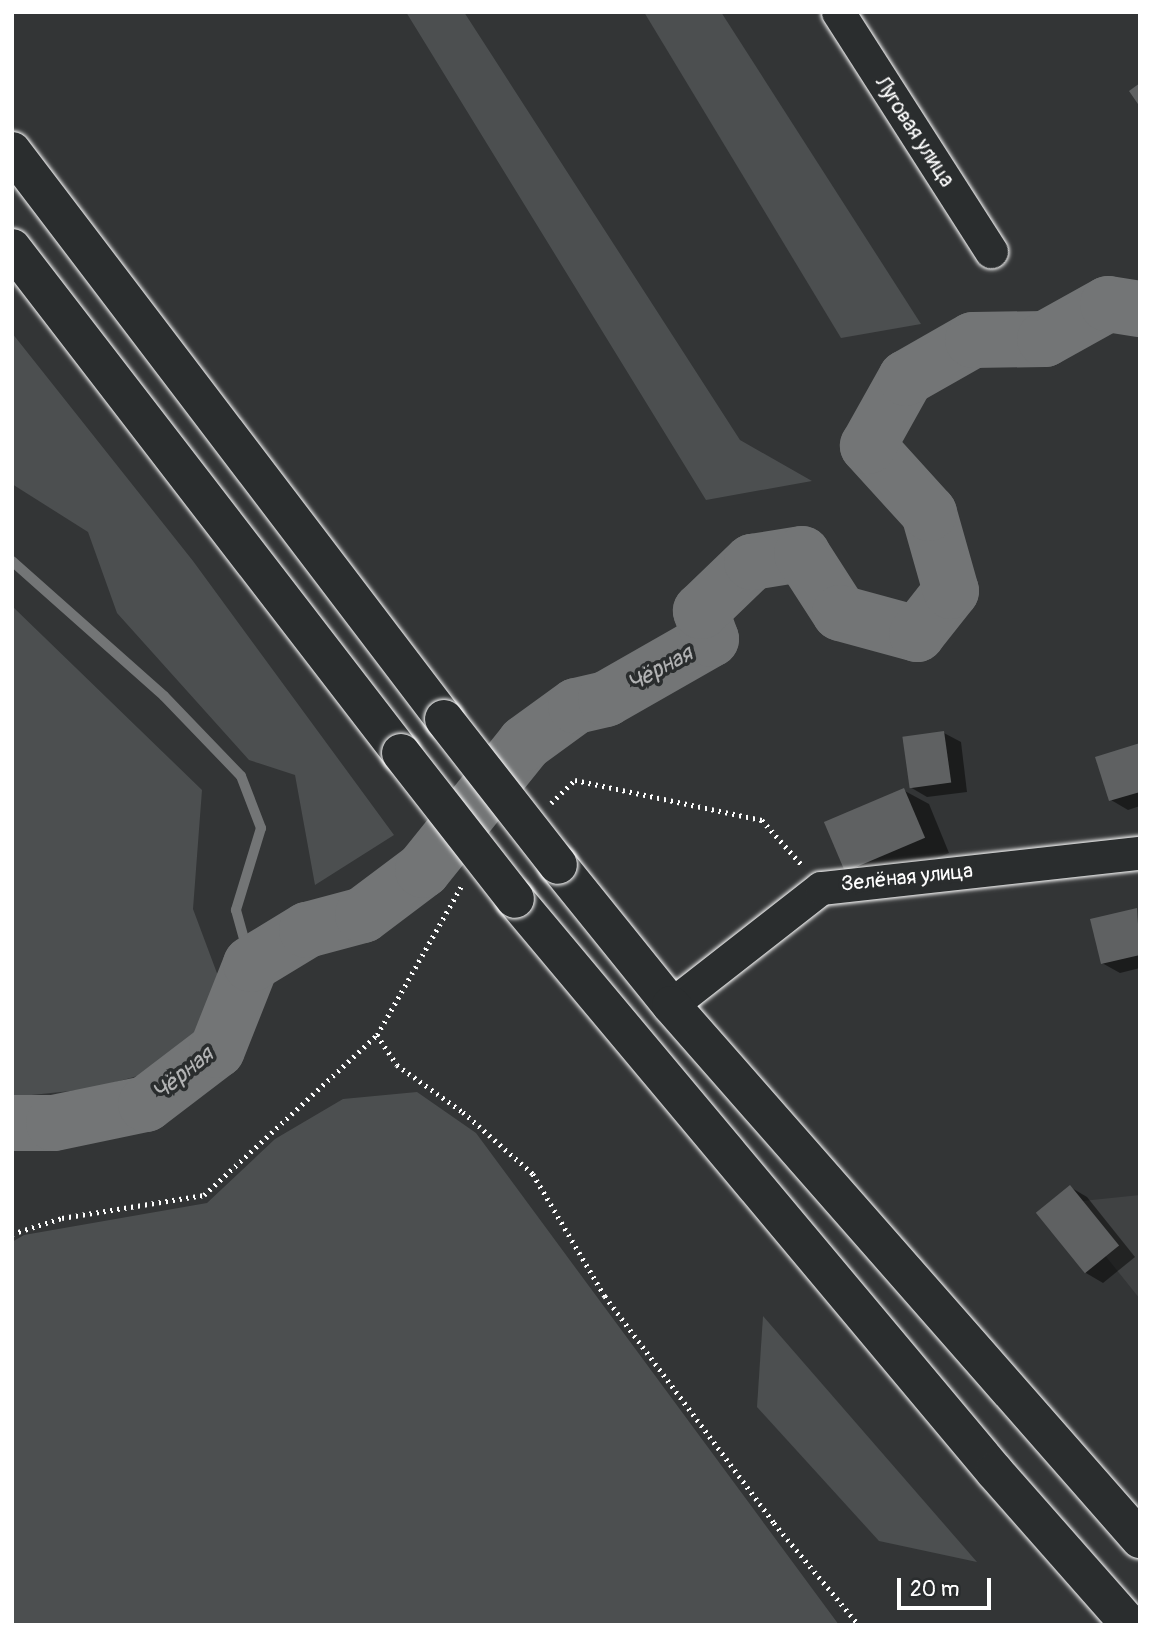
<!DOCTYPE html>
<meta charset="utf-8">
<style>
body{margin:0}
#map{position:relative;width:1152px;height:1637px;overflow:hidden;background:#333536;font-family:Pangolin,sans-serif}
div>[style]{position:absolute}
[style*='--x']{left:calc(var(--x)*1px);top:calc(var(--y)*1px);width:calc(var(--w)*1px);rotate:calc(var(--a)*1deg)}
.built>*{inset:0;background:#404243}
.green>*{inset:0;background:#4c4f50}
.shadow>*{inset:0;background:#0007}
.stream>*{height:10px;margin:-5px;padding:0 5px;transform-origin:5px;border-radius:5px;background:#737576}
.river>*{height:56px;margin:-28px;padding:0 28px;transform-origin:28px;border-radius:28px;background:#737576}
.building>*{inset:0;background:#5f6162;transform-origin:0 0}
.path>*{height:4.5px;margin-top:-2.25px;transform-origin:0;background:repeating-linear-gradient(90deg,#fff 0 2px,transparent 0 7px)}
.roads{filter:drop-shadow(0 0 2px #fff) drop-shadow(0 0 2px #fff)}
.minor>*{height:33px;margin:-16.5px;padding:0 16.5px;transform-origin:16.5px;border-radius:16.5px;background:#2a2d2e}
.major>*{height:38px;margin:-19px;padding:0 19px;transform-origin:19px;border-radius:19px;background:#2a2d2e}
.bridges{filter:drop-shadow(0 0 2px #fff) drop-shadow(0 0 2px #fff)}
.major-bridge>*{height:38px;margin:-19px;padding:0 19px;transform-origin:19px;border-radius:19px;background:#2a2d2e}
span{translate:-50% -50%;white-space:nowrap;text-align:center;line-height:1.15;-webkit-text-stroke:7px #2a2d2e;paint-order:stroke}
.street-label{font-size:21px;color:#fff}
.water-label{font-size:23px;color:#b2b3b4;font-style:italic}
.frame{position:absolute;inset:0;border:14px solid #fff;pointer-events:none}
.scale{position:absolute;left:897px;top:1578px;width:94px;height:32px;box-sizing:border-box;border:4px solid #fff;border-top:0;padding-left:9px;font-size:21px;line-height:24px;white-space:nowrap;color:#fff;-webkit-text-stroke:5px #2a2d2e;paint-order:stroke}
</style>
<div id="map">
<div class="built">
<div style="clip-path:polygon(1140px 1195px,1140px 1299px,1063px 1203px)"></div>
</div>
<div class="green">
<div style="clip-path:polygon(406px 12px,464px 12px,740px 440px,812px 481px,706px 500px)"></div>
<div style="clip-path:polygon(644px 12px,721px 12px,921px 324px,841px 338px)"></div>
<div style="clip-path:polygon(12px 333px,193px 561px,394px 835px,315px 885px,295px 775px,249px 760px,117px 613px,88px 532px,12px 484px)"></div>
<div style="clip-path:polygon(12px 606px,202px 790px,193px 909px,224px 992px,196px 1060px,90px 1089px,12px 1097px)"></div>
<div style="clip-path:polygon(417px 1092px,476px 1133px,839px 1625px,12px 1625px,12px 1242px,24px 1235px,207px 1203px,275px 1139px,343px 1099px)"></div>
<div style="clip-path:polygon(763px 1316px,977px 1562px,879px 1541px,757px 1407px)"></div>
</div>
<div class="shadow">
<div style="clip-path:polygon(944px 733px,961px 742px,967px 792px,927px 797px,910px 787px)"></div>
<div style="clip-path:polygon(1140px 745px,1140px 806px,1128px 810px,1111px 800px)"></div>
<div style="clip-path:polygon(903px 790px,929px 804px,949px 853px,873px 885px,847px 870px)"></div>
<div style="clip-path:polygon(1137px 910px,1140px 968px,1120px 973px,1102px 963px)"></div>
<div style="clip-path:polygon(1070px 1187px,1087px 1197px,1135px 1257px,1103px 1283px,1086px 1273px)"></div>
</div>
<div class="stream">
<div style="--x:12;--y:561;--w:203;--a:41.6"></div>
<div style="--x:164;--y:696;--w:111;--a:46.1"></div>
<div style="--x:241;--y:776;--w:56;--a:69"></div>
<div style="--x:261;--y:828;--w:86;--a:107"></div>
<div style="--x:236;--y:910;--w:56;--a:74.5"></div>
</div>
<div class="river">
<div style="--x:12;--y:1123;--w:42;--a:0"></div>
<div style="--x:54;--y:1123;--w:94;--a:-11.7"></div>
<div style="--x:146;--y:1104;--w:89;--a:-37.3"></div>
<div style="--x:217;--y:1050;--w:92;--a:-68.4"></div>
<div style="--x:251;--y:964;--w:66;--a:-31.3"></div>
<div style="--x:307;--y:930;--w:58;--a:-15"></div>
<div style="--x:363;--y:915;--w:75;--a:-36.9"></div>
<div style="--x:423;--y:870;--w:163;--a:-51.2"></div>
<div style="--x:525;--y:743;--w:63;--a:-36"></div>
<div style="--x:576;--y:706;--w:31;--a:-13"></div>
<div style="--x:606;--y:699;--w:121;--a:-29.7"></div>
<div style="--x:711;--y:639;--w:30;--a:-110"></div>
<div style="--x:701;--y:611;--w:71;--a:-43.9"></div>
<div style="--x:752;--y:562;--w:51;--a:-9.1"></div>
<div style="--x:802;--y:554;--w:70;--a:57.2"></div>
<div style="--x:840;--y:613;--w:80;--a:15.3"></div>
<div style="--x:917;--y:634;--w:55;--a:-51.7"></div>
<div style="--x:951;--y:591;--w:81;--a:-105.8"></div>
<div style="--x:929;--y:513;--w:91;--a:-132.3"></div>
<div style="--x:868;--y:446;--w:78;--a:-60.8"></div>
<div style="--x:906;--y:378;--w:77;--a:-29.6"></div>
<div style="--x:973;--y:340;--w:72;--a:-0.8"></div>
<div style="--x:1045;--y:339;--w:72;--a:-29.1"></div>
<div style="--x:1108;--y:304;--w:32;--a:9"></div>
</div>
<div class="building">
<div style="clip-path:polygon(1140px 83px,1140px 107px,1129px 91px)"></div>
<div style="left:944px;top:731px;width:52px;height:42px;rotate:82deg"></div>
<div style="clip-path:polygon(1140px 743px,1140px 792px,1109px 801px,1095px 757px)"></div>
<div style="left:904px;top:788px;width:54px;height:87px;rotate:67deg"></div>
<div style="clip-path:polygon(1137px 908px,1140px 955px,1101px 964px,1090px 919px)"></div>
<div style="left:1070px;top:1185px;width:78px;height:44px;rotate:51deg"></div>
</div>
<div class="path">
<div style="--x:551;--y:803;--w:33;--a:-44"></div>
<div style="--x:575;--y:780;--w:191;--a:12.1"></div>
<div style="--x:762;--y:820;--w:60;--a:48.4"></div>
<div style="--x:377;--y:1035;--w:36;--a:56"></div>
<div style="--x:397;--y:1065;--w:81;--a:35.5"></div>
<div style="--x:463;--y:1112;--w:94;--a:41.5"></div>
<div style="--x:533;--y:1174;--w:142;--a:59.5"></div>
<div style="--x:605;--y:1296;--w:283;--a:53.3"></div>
<div style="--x:774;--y:1523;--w:133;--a:50.2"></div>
<div style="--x:12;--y:1234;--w:52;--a:-17.7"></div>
<div style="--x:62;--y:1218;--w:144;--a:-9.2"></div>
<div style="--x:204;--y:1195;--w:236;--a:-42.8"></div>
<div style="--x:377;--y:1035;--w:172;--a:-60.5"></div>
</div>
<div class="roads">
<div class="minor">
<div style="--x:838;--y:12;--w:284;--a:57.4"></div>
<div style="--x:671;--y:1005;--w:190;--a:-38"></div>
<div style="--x:821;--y:888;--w:321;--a:-6.3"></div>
</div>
<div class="major">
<div style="--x:12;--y:151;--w:714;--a:52.74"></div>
<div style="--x:12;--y:248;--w:637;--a:52.39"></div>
<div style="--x:558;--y:865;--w:180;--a:51.1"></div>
<div style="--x:671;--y:1005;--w:711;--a:48.71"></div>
<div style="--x:515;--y:899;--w:747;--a:50.05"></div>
<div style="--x:995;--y:1472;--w:204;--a:48.6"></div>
</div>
</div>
<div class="bridges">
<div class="major-bridge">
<div style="--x:444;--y:719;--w:185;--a:52"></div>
<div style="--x:401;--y:753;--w:185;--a:52"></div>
</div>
</div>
<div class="street-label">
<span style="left:914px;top:132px;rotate:57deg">Луговая улица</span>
<span style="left:907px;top:878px;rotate:-6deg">Зелёная улица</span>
</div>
<div class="water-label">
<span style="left:660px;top:669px;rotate:-29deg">Чёрная</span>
<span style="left:183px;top:1074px;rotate:-39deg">Чёрная</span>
</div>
<div class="frame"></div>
<div class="scale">20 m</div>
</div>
